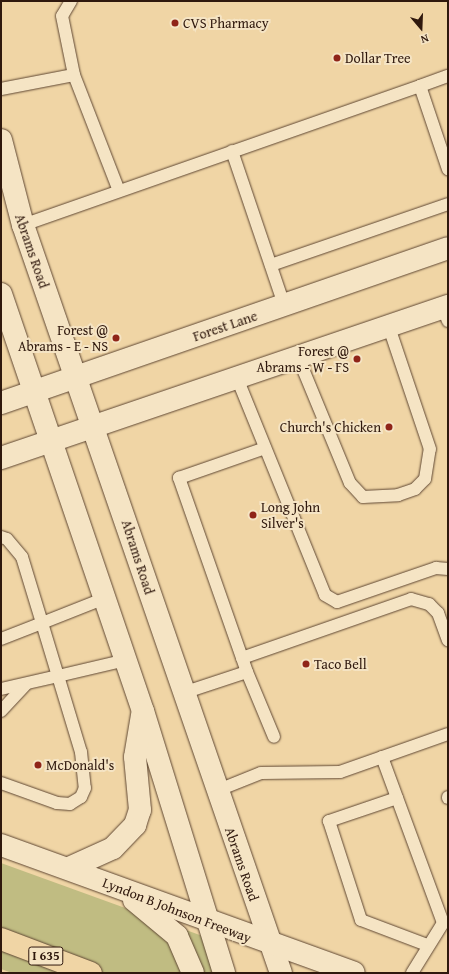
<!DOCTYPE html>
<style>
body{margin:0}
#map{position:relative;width:449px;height:974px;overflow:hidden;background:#f0d5a5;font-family:"Gentium Book Plus",serif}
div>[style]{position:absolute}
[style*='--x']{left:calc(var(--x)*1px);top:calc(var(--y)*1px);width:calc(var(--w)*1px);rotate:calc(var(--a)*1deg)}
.green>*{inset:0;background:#c0bc82}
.roads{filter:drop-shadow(0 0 1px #5f4733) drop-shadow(0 0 1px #5f4733)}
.service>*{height:12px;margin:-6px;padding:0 6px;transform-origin:6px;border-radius:6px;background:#f5e4c4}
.secondary>*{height:22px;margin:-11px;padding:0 11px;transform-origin:11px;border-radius:11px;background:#f5e4c4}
.motorway>*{height:22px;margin:-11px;padding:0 11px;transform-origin:11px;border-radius:11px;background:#f0d5a5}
.dots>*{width:11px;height:11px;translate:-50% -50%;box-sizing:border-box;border:2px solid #f5e4c4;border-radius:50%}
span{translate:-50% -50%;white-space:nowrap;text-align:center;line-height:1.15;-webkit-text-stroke:4px #f5e4c4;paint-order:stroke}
.shield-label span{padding:1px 3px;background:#f5e4c4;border:1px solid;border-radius:3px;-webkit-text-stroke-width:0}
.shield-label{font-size:13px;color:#2f180d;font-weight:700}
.poi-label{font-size:14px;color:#2f180d}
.left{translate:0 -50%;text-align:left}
.right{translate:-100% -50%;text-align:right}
.street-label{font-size:14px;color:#2f180d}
.frame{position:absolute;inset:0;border:2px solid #2f180d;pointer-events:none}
.north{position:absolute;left:401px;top:8px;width:40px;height:40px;-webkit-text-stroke:3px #f5e4c4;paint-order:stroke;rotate:161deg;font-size:11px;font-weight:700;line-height:16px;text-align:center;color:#2f180d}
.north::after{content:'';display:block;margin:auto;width:14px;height:18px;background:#2f180d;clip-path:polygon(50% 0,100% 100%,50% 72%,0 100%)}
</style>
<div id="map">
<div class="green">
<div style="clip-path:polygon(1px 863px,208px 938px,219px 973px,12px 973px,1px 969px)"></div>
</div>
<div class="roads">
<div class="service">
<div style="--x:71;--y:1;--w:17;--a:121"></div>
<div style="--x:62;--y:16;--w:60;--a:78.5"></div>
<div style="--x:420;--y:86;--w:30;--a:-20"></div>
<div style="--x:1;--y:89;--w:74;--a:-10.9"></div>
<div style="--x:74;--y:75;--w:124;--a:68.8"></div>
<div style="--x:232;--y:151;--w:163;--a:71.3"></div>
<div style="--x:23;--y:225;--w:421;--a:-19.3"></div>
<div style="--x:420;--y:86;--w:88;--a:71.4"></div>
<div style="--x:271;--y:265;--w:187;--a:-19"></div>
<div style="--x:443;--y:308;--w:14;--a:69"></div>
<div style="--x:298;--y:357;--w:136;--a:67.6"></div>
<div style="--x:350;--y:483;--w:19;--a:47"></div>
<div style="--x:363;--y:497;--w:35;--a:-3"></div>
<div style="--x:398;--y:495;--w:18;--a:-19"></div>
<div style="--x:415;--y:489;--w:14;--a:-45"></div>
<div style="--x:425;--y:479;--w:30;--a:-81"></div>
<div style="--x:430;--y:449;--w:129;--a:-108.6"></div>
<div style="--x:237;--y:378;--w:234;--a:67.9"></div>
<div style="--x:325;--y:595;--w:14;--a:30"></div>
<div style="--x:337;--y:602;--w:105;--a:-19"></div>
<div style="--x:436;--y:568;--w:12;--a:5"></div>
<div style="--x:1;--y:537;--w:6;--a:18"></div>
<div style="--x:7;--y:539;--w:23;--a:50"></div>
<div style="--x:22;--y:557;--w:69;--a:73.1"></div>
<div style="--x:42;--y:623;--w:68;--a:-21.6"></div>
<div style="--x:1;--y:639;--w:44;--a:-21.3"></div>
<div style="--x:42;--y:623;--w:55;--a:73.2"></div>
<div style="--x:58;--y:676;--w:70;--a:-13.2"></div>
<div style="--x:242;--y:658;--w:179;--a:-19.2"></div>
<div style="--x:411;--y:599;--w:19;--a:16"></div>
<div style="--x:429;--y:604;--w:13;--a:45"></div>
<div style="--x:438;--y:613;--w:29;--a:70"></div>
<div style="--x:247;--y:672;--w:206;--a:-109.3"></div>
<div style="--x:179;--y:478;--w:91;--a:-19.2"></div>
<div style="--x:1;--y:689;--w:58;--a:-12.8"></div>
<div style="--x:58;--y:676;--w:79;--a:73.2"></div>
<div style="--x:81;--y:752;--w:36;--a:84"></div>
<div style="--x:85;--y:788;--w:10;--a:114"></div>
<div style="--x:81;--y:797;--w:13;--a:148"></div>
<div style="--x:70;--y:804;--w:13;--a:-176"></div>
<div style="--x:57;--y:803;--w:59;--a:-160.3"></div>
<div style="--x:183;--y:693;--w:67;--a:-18.2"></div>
<div style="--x:247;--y:672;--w:70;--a:67.4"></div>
<div style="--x:1;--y:711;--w:37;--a:-47"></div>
<div style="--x:382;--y:757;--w:177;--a:69.8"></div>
<div style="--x:443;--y:923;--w:59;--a:121.8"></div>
<div style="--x:216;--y:791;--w:48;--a:-21.8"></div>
<div style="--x:261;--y:773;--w:79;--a:-0.7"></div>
<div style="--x:340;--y:772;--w:114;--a:-19.4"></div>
<div style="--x:448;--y:797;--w:1;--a:90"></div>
<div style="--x:397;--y:798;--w:72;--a:161.3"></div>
<div style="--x:329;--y:821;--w:104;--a:72.1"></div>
<div style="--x:361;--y:920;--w:71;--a:20.7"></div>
</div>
<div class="secondary">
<div style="--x:1;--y:140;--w:88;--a:75.5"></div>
<div style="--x:23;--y:225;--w:791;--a:70.97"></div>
<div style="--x:1;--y:294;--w:441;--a:71.2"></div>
<div style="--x:143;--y:711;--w:274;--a:72.8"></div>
<div style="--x:1;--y:403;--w:473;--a:-19.1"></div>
<div style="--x:1;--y:458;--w:472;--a:-18.8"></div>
<div style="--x:1;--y:845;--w:375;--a:19.9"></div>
<div style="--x:69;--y:868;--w:48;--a:-24.4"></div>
<div style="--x:113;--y:848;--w:32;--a:-46"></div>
<div style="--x:135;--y:825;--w:16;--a:-72"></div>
<div style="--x:140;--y:810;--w:53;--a:-95.4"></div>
<div style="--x:135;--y:757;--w:43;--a:-80.5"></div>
<div style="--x:134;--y:900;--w:56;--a:39.9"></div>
<div style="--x:177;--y:936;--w:40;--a:66.6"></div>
</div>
<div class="motorway">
<div style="--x:1;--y:939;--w:96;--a:20.7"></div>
</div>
</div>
<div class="dots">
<div style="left:175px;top:23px;background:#8f2418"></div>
<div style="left:337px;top:58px;background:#8f2418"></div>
<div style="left:116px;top:338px;background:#8f2418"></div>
<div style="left:357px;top:359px;background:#8f2418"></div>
<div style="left:389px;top:427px;background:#8f2418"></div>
<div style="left:253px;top:515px;background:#8f2418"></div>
<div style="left:306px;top:664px;background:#8f2418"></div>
<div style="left:38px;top:765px;background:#8f2418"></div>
</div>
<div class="shield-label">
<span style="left:46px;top:956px">I 635</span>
</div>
<div class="poi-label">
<span class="left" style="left:183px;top:23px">CVS Pharmacy</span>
<span class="left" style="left:345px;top:58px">Dollar Tree</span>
<span class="right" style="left:108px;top:338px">Forest @<br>Abrams - E - NS</span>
<span class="right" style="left:349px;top:359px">Forest @<br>Abrams - W - FS</span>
<span class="right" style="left:381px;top:427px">Church's Chicken</span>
<span class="left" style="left:261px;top:515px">Long John<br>Silver's</span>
<span class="left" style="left:314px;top:664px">Taco Bell</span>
<span class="left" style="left:46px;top:765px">McDonald's</span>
</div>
<div class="street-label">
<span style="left:32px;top:251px;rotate:71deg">Abrams Road</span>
<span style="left:225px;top:326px;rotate:-19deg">Forest Lane</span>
<span style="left:138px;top:557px;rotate:72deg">Abrams Road</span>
<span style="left:242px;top:864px;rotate:71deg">Abrams Road</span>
<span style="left:177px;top:910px;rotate:21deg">Lyndon B Johnson Freeway</span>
</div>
<div class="frame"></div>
<div class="north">N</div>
</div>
